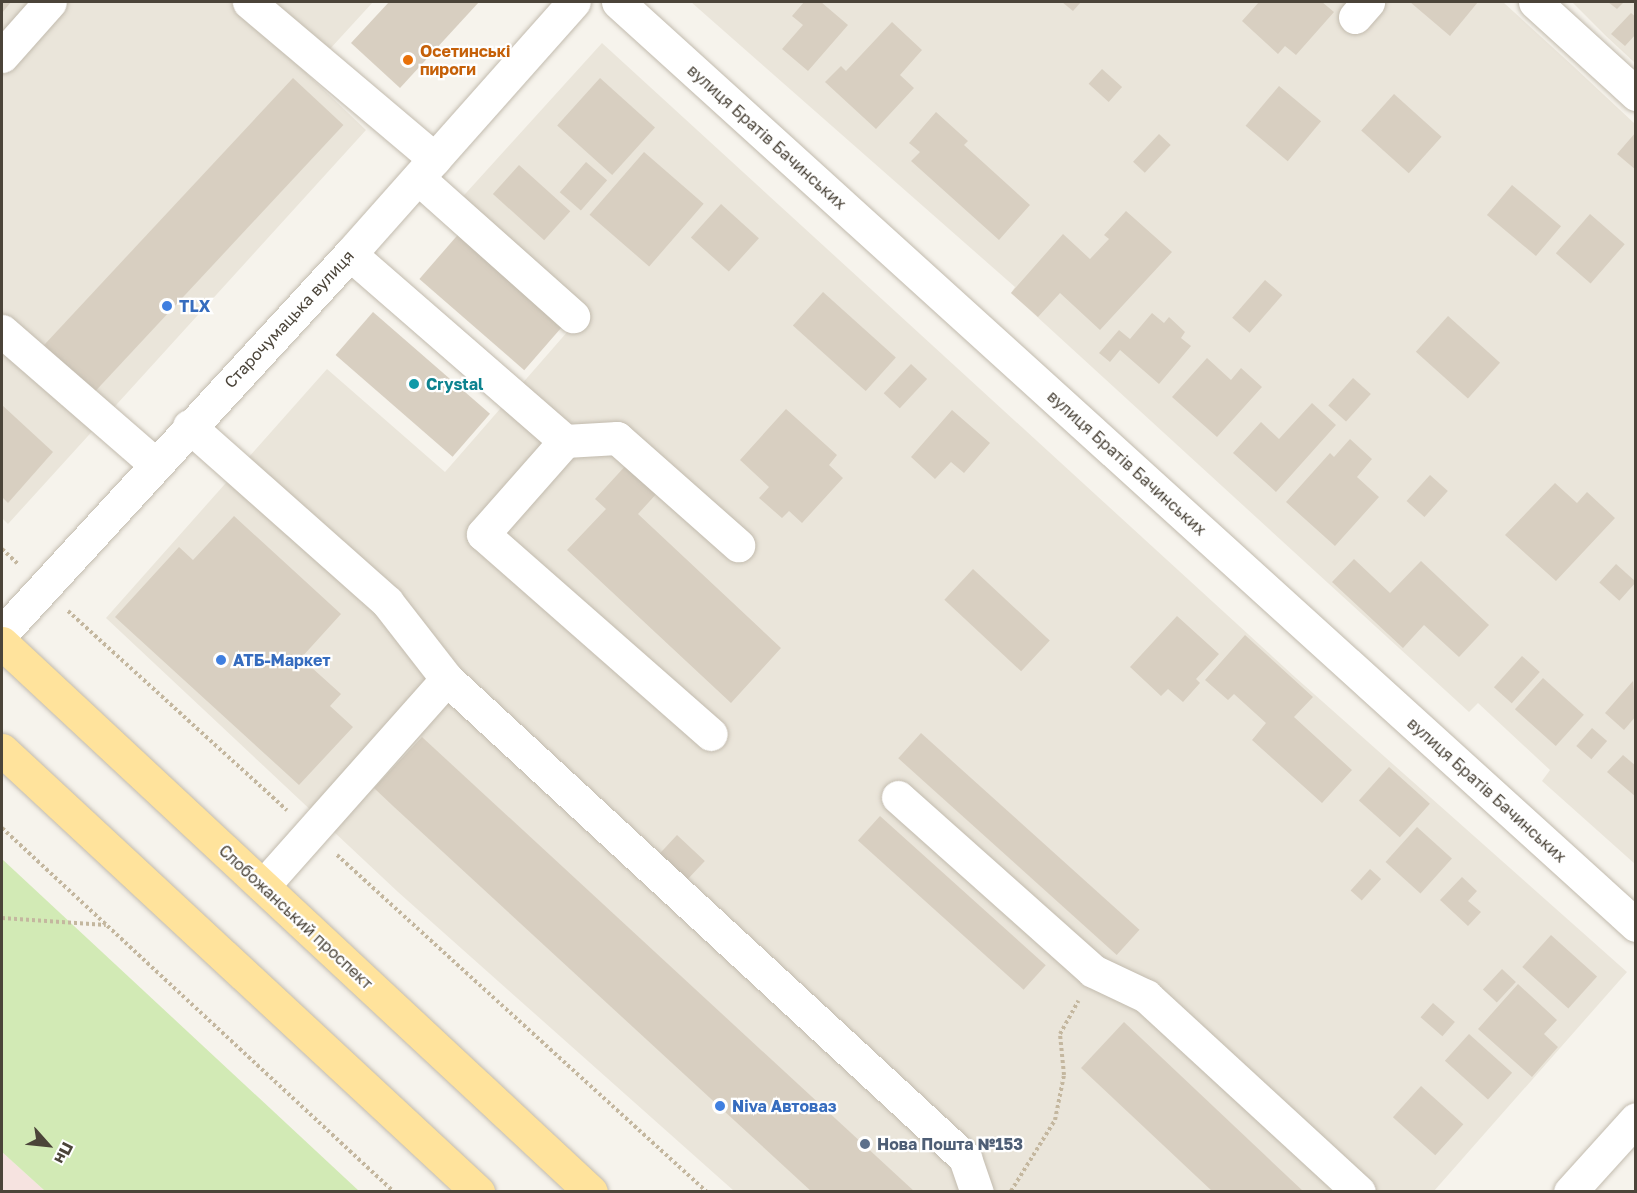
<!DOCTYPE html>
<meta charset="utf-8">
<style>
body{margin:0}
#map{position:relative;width:1637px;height:1193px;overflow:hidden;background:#f6f3ec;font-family:"Golos Text",sans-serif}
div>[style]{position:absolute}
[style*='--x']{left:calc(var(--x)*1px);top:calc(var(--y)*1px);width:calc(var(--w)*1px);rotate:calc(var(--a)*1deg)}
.residential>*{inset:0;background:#eae5da}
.medical>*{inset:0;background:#f6e3e0}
.green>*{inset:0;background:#d2eab5}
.building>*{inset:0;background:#d8cfc1;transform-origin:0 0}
.path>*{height:4px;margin-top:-2px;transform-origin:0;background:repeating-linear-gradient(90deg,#c4b79f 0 3px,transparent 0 6px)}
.roads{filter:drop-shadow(0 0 2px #c2bbae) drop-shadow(0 0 2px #c2bbae)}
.minor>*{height:33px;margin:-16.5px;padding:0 16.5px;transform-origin:16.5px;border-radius:16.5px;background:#fff}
.major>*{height:33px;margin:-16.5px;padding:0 16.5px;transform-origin:16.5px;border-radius:16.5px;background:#ffe39c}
.dots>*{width:16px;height:16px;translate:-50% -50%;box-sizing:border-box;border:3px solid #fff;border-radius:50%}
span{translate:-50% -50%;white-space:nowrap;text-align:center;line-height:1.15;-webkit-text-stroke:4.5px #fff;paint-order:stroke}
.food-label{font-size:16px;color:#c56008;font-weight:700}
.left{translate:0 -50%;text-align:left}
.street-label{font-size:16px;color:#4b4439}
.shop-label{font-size:16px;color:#366cbe;font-weight:700}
.culture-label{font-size:16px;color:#0d838f;font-weight:700}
.service-label{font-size:16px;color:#4e5e75;font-weight:700}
.frame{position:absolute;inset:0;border:3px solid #4b4439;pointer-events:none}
.north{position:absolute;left:18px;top:1115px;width:60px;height:60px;-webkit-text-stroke:4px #fff;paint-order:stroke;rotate:117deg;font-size:16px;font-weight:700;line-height:24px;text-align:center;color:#4b4439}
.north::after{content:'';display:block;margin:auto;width:21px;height:27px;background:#4b4439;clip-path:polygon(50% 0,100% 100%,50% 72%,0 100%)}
</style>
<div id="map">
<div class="residential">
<div style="clip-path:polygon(2px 2px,373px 2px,307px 74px,366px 130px,8px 524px,2px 518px)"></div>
<div style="clip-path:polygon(691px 2px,1503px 2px,1572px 65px,1635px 124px,1635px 864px,1542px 781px,1550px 770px,1478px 703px,1469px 712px,1011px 293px,1015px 287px)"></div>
<div style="clip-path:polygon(1572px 2px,1635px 2px,1635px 63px,1606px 36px)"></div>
<div style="clip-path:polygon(602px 43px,1296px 678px,1627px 972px,1434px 1191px,734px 1191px,398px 892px,106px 618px,327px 369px,445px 472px,582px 315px,457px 203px)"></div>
</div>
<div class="medical">
<div style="clip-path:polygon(2px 1152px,45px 1191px,2px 1191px)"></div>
</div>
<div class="green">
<div style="clip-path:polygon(2px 859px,359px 1191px,45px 1191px,2px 1152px)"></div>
</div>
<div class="building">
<div style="clip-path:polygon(2px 2px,11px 2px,2px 13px)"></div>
<div style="clip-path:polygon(389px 2px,479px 2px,400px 88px,351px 43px)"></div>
<div style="clip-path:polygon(804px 2px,821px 2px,848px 25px,808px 71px,782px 49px,803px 25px,792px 16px)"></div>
<div style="clip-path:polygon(1062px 2px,1081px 2px,1073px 11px)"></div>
<div style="clip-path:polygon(1259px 2px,1322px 2px,1334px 12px,1296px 55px,1285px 46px,1278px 54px,1242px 21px)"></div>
<div style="clip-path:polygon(1410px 2px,1478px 2px,1450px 36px)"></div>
<div style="clip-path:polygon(1608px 2px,1624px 2px,1617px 9px)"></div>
<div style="clip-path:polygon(1631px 13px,1636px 17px,1636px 34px,1625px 46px,1611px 34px)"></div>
<div style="clip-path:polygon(892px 22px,922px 50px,900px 75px,914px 88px,876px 129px,825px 82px,841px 66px,846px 71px)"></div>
<div style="left:1102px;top:69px;width:27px;height:20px;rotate:42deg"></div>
<div style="left:293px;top:78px;width:69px;height:367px;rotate:43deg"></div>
<div style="left:600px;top:78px;width:74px;height:64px;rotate:42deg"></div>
<div style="left:1279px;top:86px;width:55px;height:52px;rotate:40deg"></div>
<div style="left:1394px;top:94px;width:64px;height:49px;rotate:42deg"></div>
<div style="clip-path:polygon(936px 112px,968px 141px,964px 145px,1030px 205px,999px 240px,911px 161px,920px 152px,909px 143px)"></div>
<div style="clip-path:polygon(1636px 132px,1636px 170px,1617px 154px)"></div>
<div style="left:1159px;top:134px;width:16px;height:38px;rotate:43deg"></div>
<div style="left:644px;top:152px;width:79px;height:83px;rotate:41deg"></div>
<div style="left:586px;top:162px;width:28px;height:40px;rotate:41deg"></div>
<div style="left:519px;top:165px;width:69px;height:39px;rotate:42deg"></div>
<div style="left:1512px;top:185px;width:64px;height:39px;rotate:40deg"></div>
<div style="left:721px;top:204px;width:51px;height:45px;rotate:42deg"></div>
<div style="clip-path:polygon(1126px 211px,1172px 252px,1100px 330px,1060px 293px,1038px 317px,1011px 293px,1063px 234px,1090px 259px,1109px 239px,1104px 235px)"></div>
<div style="left:1590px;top:214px;width:46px;height:52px;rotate:41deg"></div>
<div style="left:462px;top:230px;width:139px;height:65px;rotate:41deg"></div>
<div style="left:1265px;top:280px;width:23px;height:50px;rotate:41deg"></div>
<div style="left:823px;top:292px;width:98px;height:45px;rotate:42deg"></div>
<div style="left:373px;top:312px;width:155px;height:57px;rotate:41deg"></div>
<div style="clip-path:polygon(1152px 313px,1164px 323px,1169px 317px,1185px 332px,1181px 338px,1191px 346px,1159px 384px,1120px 350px,1110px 362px,1099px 353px,1119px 330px,1130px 339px)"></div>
<div style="left:1448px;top:316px;width:70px;height:48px;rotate:42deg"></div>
<div style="clip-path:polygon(1207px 358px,1231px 380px,1241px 368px,1262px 387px,1217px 437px,1172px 397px)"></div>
<div style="left:911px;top:364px;width:22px;height:40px;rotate:43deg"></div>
<div style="left:1353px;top:378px;width:24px;height:37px;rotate:42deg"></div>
<div style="clip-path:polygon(1312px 403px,1336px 425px,1276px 492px,1233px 453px,1261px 422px,1279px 439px)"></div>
<div style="clip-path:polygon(2px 405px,53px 452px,8px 503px,2px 497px)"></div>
<div style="clip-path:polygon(786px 409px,837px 455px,829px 465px,843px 478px,802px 523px,789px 511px,782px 518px,759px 498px,769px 487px,740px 460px)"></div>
<div style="clip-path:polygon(952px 410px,990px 443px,964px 473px,951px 462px,935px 479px,911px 457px)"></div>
<div style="clip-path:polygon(1350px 439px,1372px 459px,1357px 477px,1379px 497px,1335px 546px,1286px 502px,1330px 453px,1334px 457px)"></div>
<div style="clip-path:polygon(628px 463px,659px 491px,638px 514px,781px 648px,731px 703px,567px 550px,606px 509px,595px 499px)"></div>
<div style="left:1430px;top:475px;width:24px;height:35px;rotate:42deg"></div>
<div style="clip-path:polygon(1555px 483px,1577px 503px,1587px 492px,1615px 518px,1556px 581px,1505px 535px)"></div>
<div style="clip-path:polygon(234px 516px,341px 614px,301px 658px,341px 694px,330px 706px,353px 727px,299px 785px,115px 617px,179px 547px,193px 560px)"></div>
<div style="clip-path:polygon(1354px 559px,1390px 593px,1421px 561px,1489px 625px,1459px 657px,1424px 625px,1403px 648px,1332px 582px)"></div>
<div style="left:1616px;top:564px;width:27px;height:25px;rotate:42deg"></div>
<div style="left:973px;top:569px;width:105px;height:42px;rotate:43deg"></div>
<div style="clip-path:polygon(1177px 616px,1219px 654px,1196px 679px,1200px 683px,1183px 702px,1168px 689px,1161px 696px,1130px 667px)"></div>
<div style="clip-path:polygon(1245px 635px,1313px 697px,1294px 717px,1352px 770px,1322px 803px,1252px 740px,1266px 723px,1234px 694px,1228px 700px,1205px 680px)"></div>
<div style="left:1522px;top:656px;width:24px;height:42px;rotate:42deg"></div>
<div style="left:1543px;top:678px;width:55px;height:42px;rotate:42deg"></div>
<div style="clip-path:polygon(1633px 681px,1636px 716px,1624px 730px,1605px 713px)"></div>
<div style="left:1592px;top:728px;width:20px;height:24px;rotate:41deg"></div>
<div style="left:921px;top:733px;width:294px;height:34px;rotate:42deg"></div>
<div style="clip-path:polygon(422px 737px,915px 1192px,812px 1192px,393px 806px,374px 788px)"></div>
<div style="clip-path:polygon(1623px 755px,1636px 766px,1636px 797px,1607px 772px)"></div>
<div style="left:1389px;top:767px;width:55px;height:45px;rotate:42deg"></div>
<div style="left:880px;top:816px;width:223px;height:33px;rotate:42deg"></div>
<div style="left:1417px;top:827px;width:47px;height:47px;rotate:42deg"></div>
<div style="left:677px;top:835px;width:38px;height:32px;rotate:43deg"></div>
<div style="left:1370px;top:869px;width:15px;height:29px;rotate:42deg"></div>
<div style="clip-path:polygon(1462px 877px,1477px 891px,1468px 901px,1481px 912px,1468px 926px,1440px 900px)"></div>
<div style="left:1551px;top:935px;width:62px;height:43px;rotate:42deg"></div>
<div style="left:1502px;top:969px;width:19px;height:28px;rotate:43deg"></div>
<div style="clip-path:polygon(1518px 984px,1557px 1020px,1544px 1034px,1558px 1047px,1532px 1077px,1478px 1029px)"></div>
<div style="left:1433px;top:1003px;width:29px;height:19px;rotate:41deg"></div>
<div style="clip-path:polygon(1124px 1022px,1304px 1192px,1213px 1192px,1081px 1068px)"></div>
<div style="left:1469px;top:1034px;width:58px;height:36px;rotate:42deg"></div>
<div style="left:1421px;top:1086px;width:57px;height:42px;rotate:42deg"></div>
</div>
<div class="path">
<div style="--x:2;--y:549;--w:23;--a:43"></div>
<div style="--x:68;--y:611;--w:296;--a:42.3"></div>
<div style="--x:2;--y:828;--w:535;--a:42.88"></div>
<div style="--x:337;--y:855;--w:500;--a:42.33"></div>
<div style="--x:2;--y:918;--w:104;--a:3.9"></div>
<div style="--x:1011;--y:1191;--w:84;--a:-58.2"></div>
<div style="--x:1055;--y:1120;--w:46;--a:-78.7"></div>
<div style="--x:1064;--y:1075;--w:41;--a:-95.6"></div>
<div style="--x:1060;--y:1034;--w:38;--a:-61"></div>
</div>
<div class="roads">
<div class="minor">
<div style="--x:249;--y:2;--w:243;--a:40.2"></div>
<div style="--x:618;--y:2;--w:1374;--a:42.2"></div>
<div style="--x:1535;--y:2;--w:137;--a:42.3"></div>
<div style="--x:1355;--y:17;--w:20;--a:-49"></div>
<div style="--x:2;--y:56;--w:72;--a:-48.4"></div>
<div style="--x:418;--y:178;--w:208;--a:41.7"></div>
<div style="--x:350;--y:254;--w:285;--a:41"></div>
<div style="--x:565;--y:441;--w:52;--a:-3.3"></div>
<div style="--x:617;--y:438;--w:162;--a:41.5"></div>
<div style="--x:2;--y:331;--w:204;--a:41"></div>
<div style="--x:189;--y:426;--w:265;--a:41.6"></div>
<div style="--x:387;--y:602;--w:98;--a:52.1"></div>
<div style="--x:447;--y:679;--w:706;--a:42.76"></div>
<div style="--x:965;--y:1158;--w:36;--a:71"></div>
<div style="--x:565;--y:441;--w:124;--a:131.4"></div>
<div style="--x:483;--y:534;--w:303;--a:41.3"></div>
<div style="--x:2;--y:633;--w:515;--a:-47.44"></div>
<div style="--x:350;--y:254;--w:337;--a:-48.4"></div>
<div style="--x:898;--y:797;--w:261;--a:41.7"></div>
<div style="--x:1093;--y:971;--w:59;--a:25.3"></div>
<div style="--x:1146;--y:996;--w:289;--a:42.6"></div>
<div style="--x:263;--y:886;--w:277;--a:-48.4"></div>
<div style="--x:1570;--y:1192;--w:98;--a:-47.9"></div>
</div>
<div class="major">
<div style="--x:2;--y:643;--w:805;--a:42.99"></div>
<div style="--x:2;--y:750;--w:650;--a:42.88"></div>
</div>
</div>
<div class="dots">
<div style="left:408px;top:60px;background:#e8710a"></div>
<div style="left:167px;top:306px;background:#3f7fe0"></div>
<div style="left:414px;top:384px;background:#0f9aa8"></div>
<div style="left:221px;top:660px;background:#3f7fe0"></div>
<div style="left:720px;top:1106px;background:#3f7fe0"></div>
<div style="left:865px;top:1144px;background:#5c6f8a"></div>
</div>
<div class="food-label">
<span class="left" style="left:420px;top:60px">Осетинські<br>пироги</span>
</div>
<div class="street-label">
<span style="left:767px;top:137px;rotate:42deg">вулиця Братів Бачинських</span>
<span style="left:289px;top:319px;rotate:-47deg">Старочумацька вулиця</span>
<span style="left:1127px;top:463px;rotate:42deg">вулиця Братів Бачинських</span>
<span style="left:1487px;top:790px;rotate:42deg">вулиця Братів Бачинських</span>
<span style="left:296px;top:917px;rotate:43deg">Слобожанський проспект</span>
</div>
<div class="shop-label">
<span class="left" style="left:179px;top:306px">TLX</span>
<span class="left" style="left:233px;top:660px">АТБ-Маркет</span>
<span class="left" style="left:732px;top:1106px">Niva Автоваз</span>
</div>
<div class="culture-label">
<span class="left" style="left:426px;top:384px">Crystal</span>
</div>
<div class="service-label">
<span class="left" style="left:877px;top:1144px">Нова Пошта №153</span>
</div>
<div class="frame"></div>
<div class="north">Пн</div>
</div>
